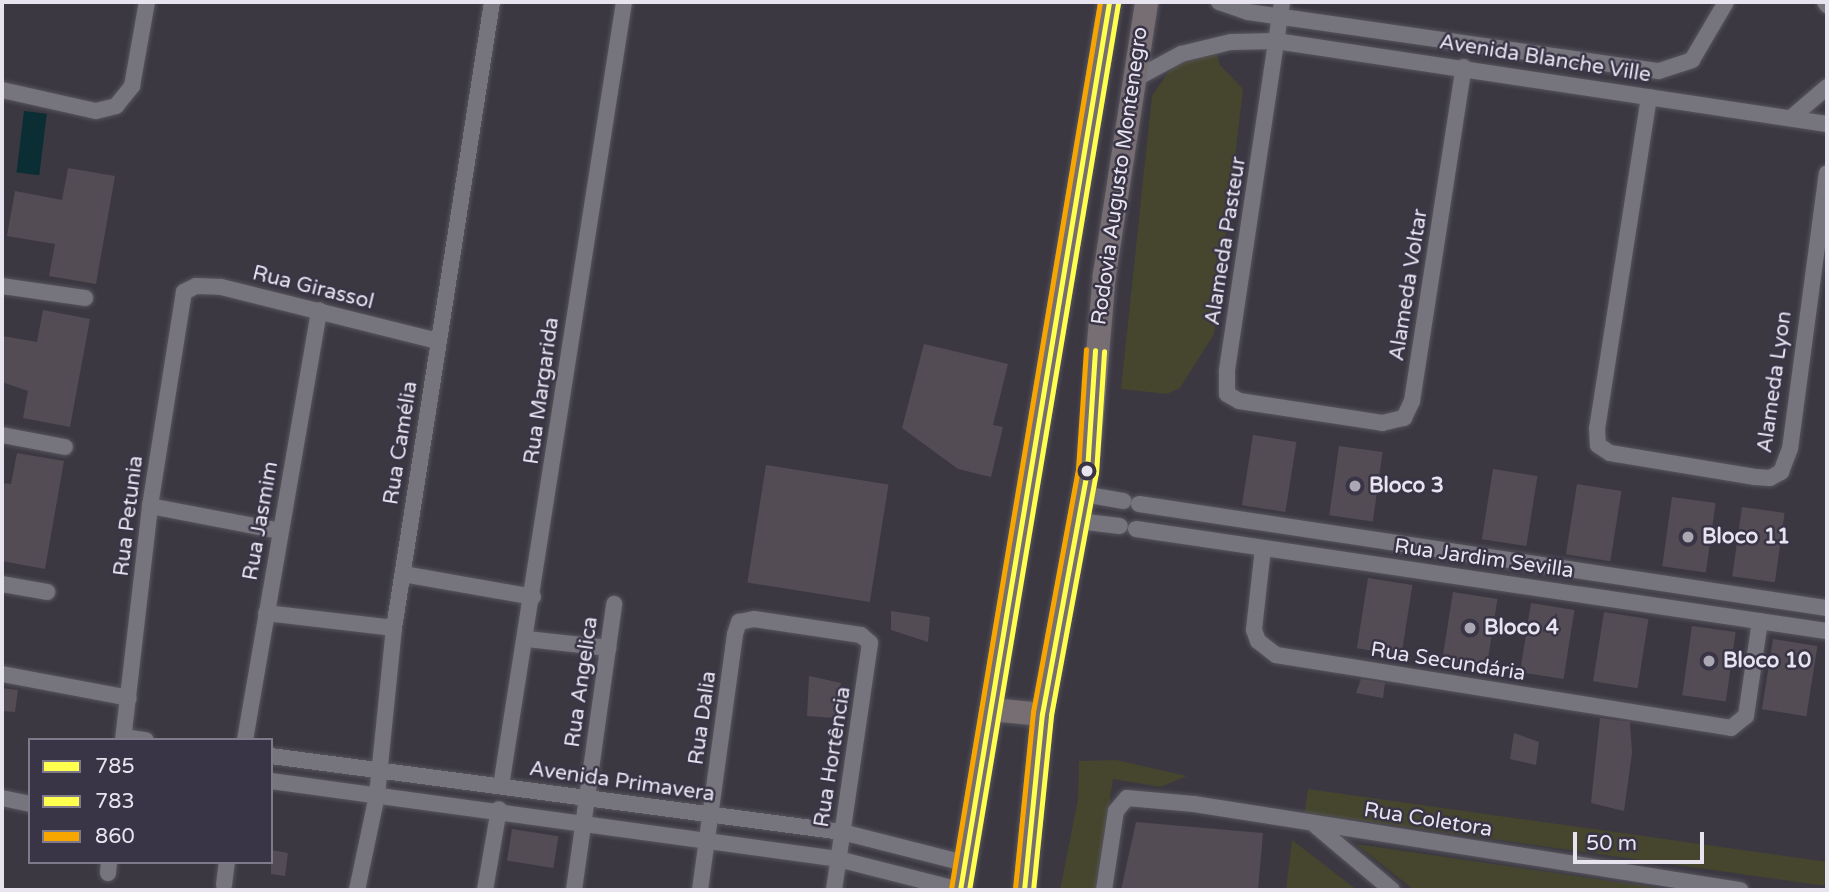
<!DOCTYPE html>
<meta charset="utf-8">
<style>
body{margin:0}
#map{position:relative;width:1829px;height:892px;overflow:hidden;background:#3b3842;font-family:"Varela Round",sans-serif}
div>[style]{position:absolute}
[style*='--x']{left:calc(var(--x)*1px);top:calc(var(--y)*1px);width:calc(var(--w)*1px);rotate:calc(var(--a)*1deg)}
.green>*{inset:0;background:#45462d;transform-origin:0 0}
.water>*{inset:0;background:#0b2e35;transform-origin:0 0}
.building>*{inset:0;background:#544c54;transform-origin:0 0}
.roads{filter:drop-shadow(0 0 2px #57545d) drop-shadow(0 0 2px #57545d)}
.street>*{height:16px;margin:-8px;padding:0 8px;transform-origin:8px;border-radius:8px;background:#76747c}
.primary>*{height:23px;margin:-11.5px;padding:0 11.5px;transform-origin:11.5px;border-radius:11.5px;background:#766e72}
.bus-1>*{height:5px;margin:-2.5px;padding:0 2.5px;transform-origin:2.5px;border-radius:2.5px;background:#ffff4d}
.bus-2>*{height:5px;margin:-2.5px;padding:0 2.5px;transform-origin:2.5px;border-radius:2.5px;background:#ffff4d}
.bus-3>*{height:5px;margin:-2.5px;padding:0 2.5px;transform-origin:2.5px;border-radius:2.5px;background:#f7a600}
.dots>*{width:19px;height:19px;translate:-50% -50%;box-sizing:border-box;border:4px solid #393446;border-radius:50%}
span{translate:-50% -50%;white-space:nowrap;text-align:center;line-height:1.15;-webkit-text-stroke:5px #393446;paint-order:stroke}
.street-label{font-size:21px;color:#e7e4f0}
.poi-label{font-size:21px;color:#e7e4f0;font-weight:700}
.left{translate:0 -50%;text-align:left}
.frame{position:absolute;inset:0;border:4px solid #e7e4f0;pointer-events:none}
.legend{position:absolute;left:28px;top:738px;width:245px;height:126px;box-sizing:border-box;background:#393446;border:2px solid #7f7a8a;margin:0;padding:9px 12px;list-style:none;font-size:21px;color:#e7e4f0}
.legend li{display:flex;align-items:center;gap:14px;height:35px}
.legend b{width:35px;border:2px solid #7f7a8a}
.scale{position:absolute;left:1573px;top:832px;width:131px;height:32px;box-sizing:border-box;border:4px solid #e7e4f0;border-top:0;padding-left:9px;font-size:21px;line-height:24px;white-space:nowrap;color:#e7e4f0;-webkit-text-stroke:5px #393446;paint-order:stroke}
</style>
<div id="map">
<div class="green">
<div style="clip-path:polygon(1215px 45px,1220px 65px,1243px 89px,1214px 334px,1180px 388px,1167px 394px,1121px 389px,1152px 96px,1181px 54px)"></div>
<div style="clip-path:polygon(1116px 760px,1187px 776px,1161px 787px,1113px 779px,1096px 890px,1060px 890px,1078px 799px,1079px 761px)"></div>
<div style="left:1308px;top:789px;width:525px;height:24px;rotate:8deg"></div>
<div style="clip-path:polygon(1292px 840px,1357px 890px,1286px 890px)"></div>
<div style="clip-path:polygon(1356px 844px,1671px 890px,1414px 890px)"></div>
</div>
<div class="water">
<div style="left:24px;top:111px;width:23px;height:62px;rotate:7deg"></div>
</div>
<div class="building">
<div style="clip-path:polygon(68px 168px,115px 176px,96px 284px,49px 276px,55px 244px,7px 236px,15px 191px,62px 200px)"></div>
<div style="clip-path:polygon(43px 310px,90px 319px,70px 427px,23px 418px,28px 391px,2px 382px,2px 336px,37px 342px)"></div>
<div style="clip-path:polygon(924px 344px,1008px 364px,993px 425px,1003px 427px,991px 477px,958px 469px,902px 428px)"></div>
<div style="left:1253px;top:435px;width:44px;height:71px;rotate:9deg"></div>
<div style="left:1339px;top:446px;width:44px;height:70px;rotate:8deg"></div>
<div style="clip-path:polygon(17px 453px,64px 461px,45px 569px,2px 561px,2px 483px,11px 484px)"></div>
<div style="left:766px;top:465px;width:124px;height:119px;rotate:9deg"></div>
<div style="left:1493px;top:469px;width:45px;height:71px;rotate:9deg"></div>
<div style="left:1577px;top:484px;width:45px;height:71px;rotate:9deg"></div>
<div style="left:1672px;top:497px;width:44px;height:70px;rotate:8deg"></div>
<div style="left:1742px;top:507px;width:43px;height:70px;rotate:8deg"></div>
<div style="left:1368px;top:578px;width:45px;height:71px;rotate:9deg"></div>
<div style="left:1453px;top:592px;width:45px;height:71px;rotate:9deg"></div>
<div style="left:1531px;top:603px;width:44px;height:70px;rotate:9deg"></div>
<div style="clip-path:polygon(891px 611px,930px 617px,928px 642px,891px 630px)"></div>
<div style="left:1604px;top:612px;width:45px;height:70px;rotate:9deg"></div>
<div style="left:1692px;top:626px;width:44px;height:70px;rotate:8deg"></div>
<div style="left:1773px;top:639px;width:45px;height:71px;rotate:9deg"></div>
<div style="clip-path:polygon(809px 676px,841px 683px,834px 718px,807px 716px)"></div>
<div style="clip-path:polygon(1361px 679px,1385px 683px,1383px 698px,1356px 693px)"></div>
<div style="clip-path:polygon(2px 688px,18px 690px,15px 712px,2px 711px)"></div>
<div style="clip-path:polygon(1600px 718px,1630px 722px,1632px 753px,1624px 811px,1591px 803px)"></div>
<div style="clip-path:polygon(1514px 733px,1539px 742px,1536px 765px,1510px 759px)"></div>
<div style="clip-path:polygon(1136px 822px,1263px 833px,1258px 890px,1121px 890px)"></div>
<div style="left:512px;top:829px;width:47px;height:32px;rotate:9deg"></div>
<div style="clip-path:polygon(271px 850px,288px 853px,285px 876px,271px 874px)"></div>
</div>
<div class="roads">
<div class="street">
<div style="--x:1219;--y:2;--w:31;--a:19"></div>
<div style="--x:1248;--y:12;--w:415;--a:8.2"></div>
<div style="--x:1659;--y:71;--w:35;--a:-18"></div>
<div style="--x:1692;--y:60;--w:67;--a:-59.6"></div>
<div style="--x:1282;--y:2;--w:374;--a:98.5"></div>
<div style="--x:1227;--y:372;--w:22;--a:90"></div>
<div style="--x:1227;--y:394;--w:14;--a:30"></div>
<div style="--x:1239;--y:401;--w:145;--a:8.7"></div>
<div style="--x:1382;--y:423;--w:23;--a:-13"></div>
<div style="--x:1404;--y:418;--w:19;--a:-65"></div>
<div style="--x:1412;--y:401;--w:338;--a:-81.2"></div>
<div style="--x:1825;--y:2;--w:4;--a:56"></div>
<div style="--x:1133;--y:80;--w:55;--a:-28.4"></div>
<div style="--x:1181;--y:54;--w:51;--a:-13.5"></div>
<div style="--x:1231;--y:42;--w:45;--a:-1.3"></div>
<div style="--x:1276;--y:41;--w:557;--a:8.57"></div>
<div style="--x:2;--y:90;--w:96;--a:12.6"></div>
<div style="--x:96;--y:111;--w:21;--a:-14"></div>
<div style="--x:116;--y:106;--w:26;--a:-51"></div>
<div style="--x:132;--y:86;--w:85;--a:-79.9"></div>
<div style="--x:1649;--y:97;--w:335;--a:98.9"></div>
<div style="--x:1597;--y:428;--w:17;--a:87"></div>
<div style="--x:1598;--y:445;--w:14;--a:34"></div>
<div style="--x:1610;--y:453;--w:147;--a:9.4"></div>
<div style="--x:1755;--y:477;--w:15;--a:4"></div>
<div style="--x:1770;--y:478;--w:13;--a:-29"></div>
<div style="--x:1781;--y:472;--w:25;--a:-69"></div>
<div style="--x:1790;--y:449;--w:278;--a:-82.4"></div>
<div style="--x:1792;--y:117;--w:46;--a:-40.6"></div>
<div style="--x:2;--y:286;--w:84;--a:8.2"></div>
<div style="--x:2;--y:435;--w:64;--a:10.8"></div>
<div style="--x:1083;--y:494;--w:41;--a:9.9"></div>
<div style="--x:1139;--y:504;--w:696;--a:8.6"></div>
<div style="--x:150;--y:506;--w:132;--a:10.9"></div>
<div style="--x:1078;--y:521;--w:42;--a:6.8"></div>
<div style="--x:1136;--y:529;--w:698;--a:8.4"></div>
<div style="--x:1263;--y:548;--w:82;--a:96.3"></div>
<div style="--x:1254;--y:630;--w:12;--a:70"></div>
<div style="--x:1258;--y:641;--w:23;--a:38"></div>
<div style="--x:1276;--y:655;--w:461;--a:9.1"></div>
<div style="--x:1731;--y:728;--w:19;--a:-39"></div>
<div style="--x:1746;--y:716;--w:96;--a:-81.6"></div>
<div style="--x:403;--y:574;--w:132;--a:10"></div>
<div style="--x:2;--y:584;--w:46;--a:10.1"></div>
<div style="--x:266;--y:613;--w:129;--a:6.7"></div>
<div style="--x:527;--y:639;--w:82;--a:6.3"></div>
<div style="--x:2;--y:674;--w:129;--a:10.7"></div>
<div style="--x:124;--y:737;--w:22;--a:8"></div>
<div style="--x:123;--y:740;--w:236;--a:-83.4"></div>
<div style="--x:150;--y:506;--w:217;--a:-81"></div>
<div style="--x:184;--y:292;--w:13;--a:-27"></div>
<div style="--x:196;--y:286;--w:25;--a:2"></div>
<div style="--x:221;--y:287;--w:224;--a:14"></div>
<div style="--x:245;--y:740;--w:436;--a:-80.2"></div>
<div style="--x:271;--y:756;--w:576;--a:7.58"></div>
<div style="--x:842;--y:832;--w:126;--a:14.3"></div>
<div style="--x:271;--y:781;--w:572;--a:7.83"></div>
<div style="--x:838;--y:859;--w:126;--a:14.3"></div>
<div style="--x:501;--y:786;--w:794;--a:-81.08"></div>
<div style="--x:2;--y:798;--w:29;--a:12"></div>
<div style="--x:1316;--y:826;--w:99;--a:40.1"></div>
<div style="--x:108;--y:873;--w:11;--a:-85"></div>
<div style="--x:224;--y:885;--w:23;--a:-83"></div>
<div style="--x:357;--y:890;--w:97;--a:-78.1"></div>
<div style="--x:377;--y:795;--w:168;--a:-84.2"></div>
<div style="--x:394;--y:628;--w:634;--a:-81.1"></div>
<div style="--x:485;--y:890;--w:82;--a:-80.2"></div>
<div style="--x:574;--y:890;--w:289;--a:-82"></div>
<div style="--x:700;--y:890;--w:258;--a:-82.2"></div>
<div style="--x:735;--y:634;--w:13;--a:-72"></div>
<div style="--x:739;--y:622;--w:15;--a:-11"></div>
<div style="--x:754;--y:619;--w:108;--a:8.5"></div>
<div style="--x:861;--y:635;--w:12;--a:42"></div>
<div style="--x:870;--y:643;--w:250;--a:98.3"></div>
<div style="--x:1104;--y:890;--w:80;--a:-81.4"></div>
<div style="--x:1116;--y:811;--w:17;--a:-50"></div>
<div style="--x:1127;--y:798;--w:67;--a:5.1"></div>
<div style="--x:1194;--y:804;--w:553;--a:8.95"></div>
</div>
<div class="primary">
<div style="--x:991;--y:709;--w:51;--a:5.6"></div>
<div style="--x:960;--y:890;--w:900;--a:-80.47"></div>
<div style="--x:1024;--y:890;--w:177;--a:-84.2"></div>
<div style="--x:1042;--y:714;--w:247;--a:-79.5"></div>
<div style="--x:1087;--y:471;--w:198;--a:-85.1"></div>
<div style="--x:1104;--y:274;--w:275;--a:-81.2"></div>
</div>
</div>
<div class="bus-1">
<div style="--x:960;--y:890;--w:900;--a:-80.47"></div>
<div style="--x:1024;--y:890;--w:177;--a:-84.2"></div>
<div style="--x:1042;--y:714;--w:247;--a:-79.5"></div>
<div style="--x:1087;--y:471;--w:121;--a:-86.2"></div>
</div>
<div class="bus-2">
<div style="--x:969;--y:890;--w:899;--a:-80.46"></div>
<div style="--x:1033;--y:890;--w:176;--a:-84.1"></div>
<div style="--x:1051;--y:715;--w:246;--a:-79.5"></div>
<div style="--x:1096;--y:473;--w:122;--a:-86.2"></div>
</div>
<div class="bus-3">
<div style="--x:951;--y:889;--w:899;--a:-80.46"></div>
<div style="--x:1015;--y:889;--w:178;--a:-84.2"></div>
<div style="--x:1033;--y:712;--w:246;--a:-79.5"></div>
<div style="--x:1078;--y:470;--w:121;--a:-86.2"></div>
</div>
<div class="dots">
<div style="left:1087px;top:471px;background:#e7e4f0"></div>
<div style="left:1355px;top:486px;background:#aba8b3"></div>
<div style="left:1688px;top:537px;background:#aba8b3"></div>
<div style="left:1470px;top:628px;background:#aba8b3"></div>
<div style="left:1709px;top:661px;background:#aba8b3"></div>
</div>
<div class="street-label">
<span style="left:1545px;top:59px;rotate:9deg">Avenida Blanche Ville</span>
<span style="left:1120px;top:176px;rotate:-82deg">Rodovia Augusto Montenegro</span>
<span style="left:1226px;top:241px;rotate:-81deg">Alameda Pasteur</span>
<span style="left:1409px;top:285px;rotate:-81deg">Alameda Voltar</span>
<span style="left:313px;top:288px;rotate:14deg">Rua Girassol</span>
<span style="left:1775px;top:382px;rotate:-82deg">Alameda Lyon</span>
<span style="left:542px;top:391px;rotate:-82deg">Rua Margarida</span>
<span style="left:401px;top:443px;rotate:-81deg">Rua Camélia</span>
<span style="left:129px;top:516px;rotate:-83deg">Rua Petunia</span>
<span style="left:261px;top:521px;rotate:-80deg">Rua Jasmim</span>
<span style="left:1484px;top:559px;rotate:8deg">Rua Jardim Sevilla</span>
<span style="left:1448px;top:662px;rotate:9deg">Rua Secundária</span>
<span style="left:582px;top:682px;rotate:-82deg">Rua Angelica</span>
<span style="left:703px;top:718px;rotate:-82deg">Rua Dalia</span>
<span style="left:833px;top:757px;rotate:-81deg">Rua Hortência</span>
<span style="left:622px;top:782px;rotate:8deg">Avenida Primavera</span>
<span style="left:1428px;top:820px;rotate:9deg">Rua Coletora</span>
</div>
<div class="poi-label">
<span class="left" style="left:1369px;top:486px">Bloco 3</span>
<span class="left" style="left:1702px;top:537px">Bloco 11</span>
<span class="left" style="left:1484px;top:628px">Bloco 4</span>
<span class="left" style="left:1723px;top:661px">Bloco 10</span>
</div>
<div class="frame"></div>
<ul class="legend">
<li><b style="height:9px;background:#ffff4d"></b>785</li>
<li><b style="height:9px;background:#ffff4d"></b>783</li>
<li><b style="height:9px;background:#f7a600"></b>860</li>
</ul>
<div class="scale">50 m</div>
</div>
